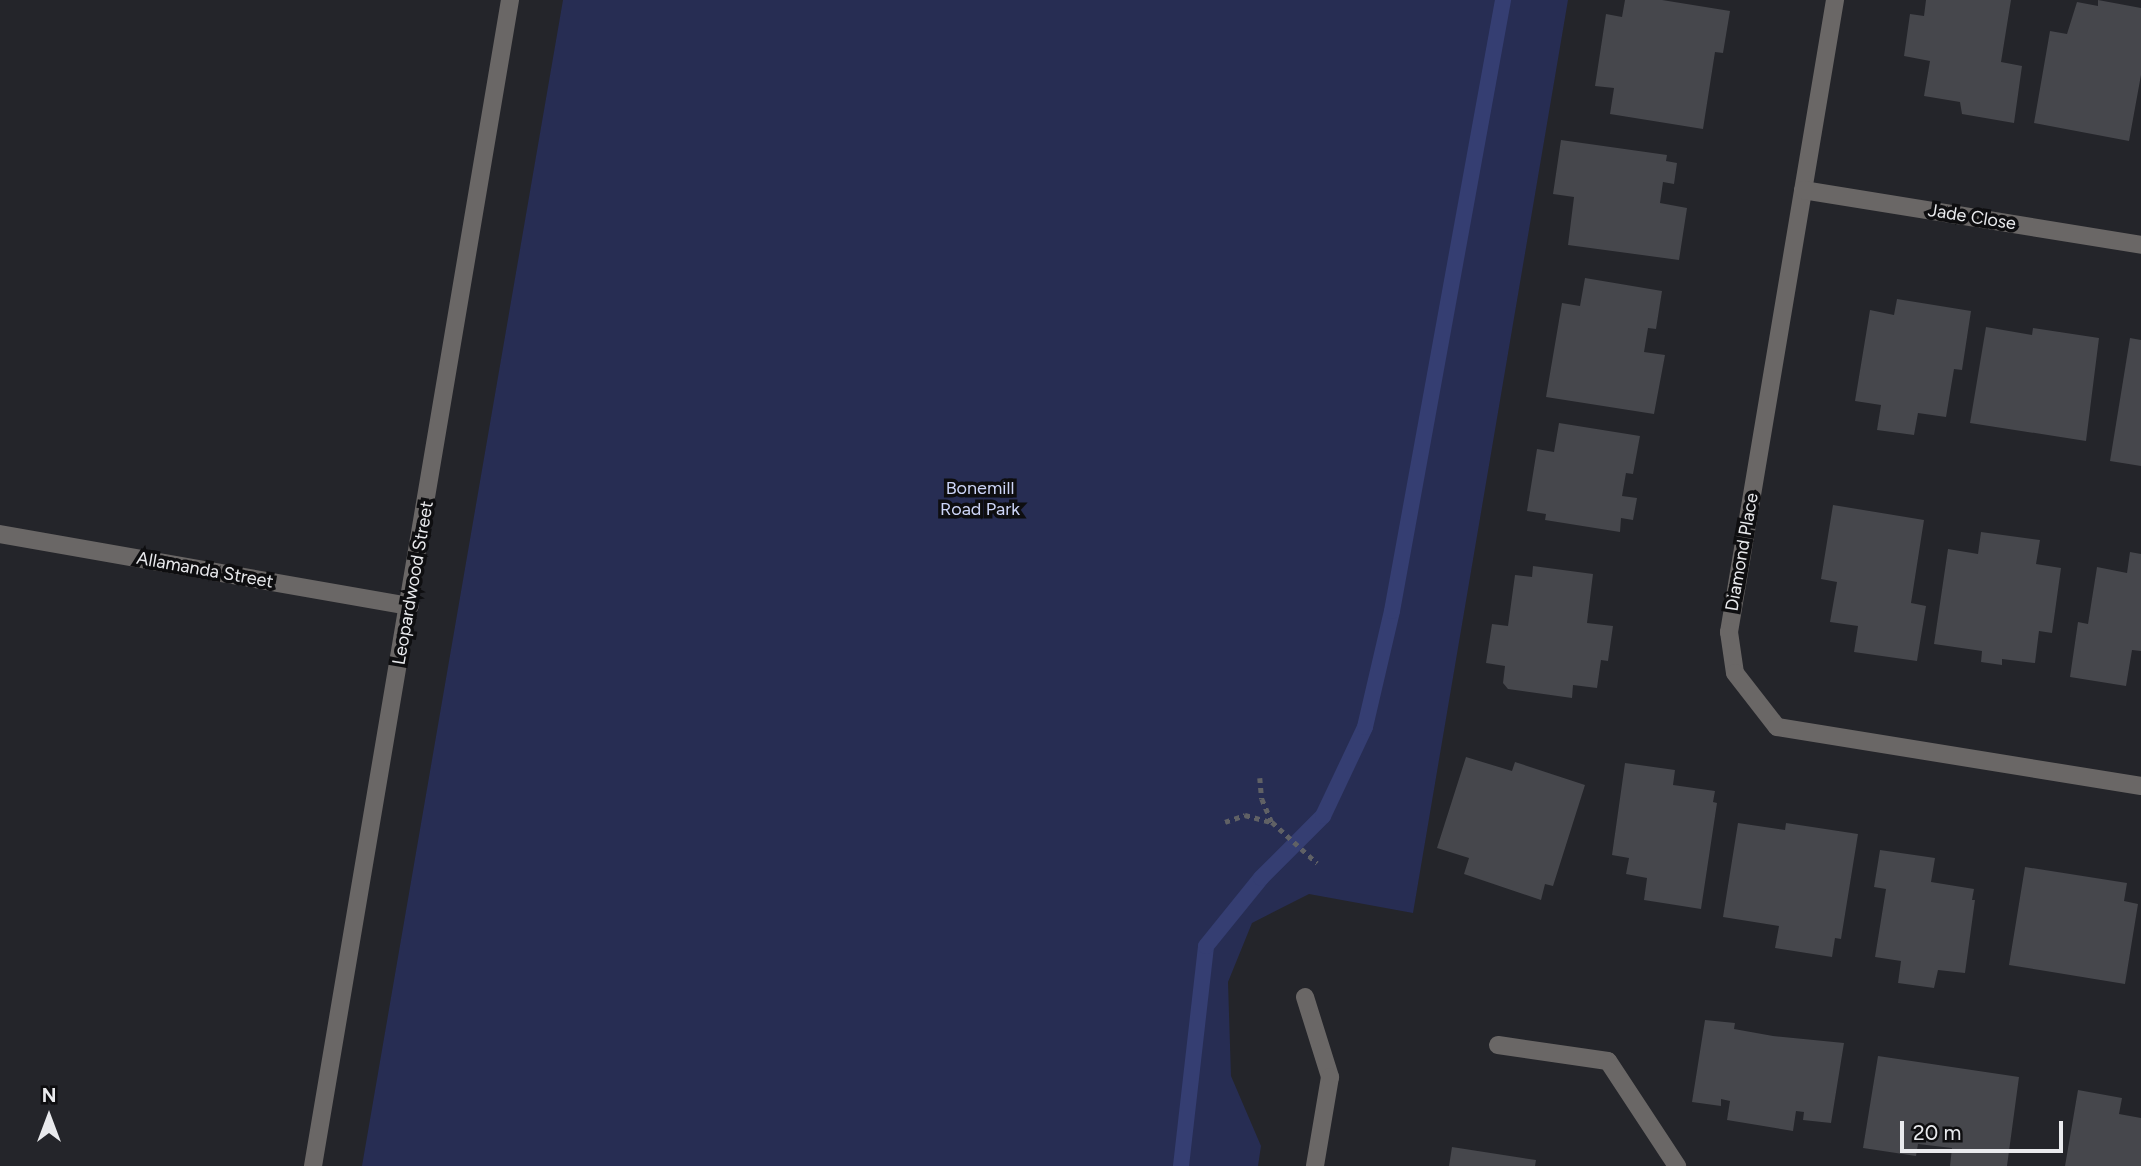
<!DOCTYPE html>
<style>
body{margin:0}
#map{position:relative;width:2141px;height:1166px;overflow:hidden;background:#24252a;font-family:Figtree,sans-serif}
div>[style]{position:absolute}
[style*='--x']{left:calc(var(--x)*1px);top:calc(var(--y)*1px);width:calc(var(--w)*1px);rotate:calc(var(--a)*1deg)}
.green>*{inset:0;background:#272d53}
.stream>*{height:16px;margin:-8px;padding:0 8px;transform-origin:8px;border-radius:8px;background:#353e72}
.building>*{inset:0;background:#46474c}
.path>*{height:4.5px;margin-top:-2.25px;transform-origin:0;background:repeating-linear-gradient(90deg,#606165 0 5px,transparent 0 10px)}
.street>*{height:18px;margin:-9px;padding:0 9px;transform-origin:9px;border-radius:9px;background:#6a6766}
span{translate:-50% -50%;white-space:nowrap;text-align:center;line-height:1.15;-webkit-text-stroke:7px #0e0e10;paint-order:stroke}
.street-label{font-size:18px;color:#e9eaed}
.park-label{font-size:18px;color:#cdd5f7}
.north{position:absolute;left:14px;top:1082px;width:70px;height:70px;-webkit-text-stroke:5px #0e0e10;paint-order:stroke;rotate:0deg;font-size:19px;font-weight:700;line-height:28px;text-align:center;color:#e9eaed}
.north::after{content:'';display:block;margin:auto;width:24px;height:32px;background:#e9eaed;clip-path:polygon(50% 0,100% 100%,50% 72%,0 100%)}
.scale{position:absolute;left:1900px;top:1121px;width:163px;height:32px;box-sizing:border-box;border:4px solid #e9eaed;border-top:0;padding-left:9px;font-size:21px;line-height:24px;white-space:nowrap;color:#e9eaed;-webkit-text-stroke:5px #0e0e10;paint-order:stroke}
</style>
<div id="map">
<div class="green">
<div style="clip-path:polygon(563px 0,1568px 0,1413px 913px,1309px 894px,1252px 923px,1228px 982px,1231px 1076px,1261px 1146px,1258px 1166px,362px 1166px)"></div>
</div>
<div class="stream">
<div style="--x:1181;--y:1166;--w:221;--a:-83.5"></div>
<div style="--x:1206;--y:946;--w:87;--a:-51"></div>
<div style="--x:1261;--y:878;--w:88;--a:-45"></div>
<div style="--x:1323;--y:816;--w:98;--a:-64.7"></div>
<div style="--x:1365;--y:727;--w:119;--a:-76.9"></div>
<div style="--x:1392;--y:611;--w:621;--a:-79.7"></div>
</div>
<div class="building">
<div style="clip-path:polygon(1625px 0,1662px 0,1730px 11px,1723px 53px,1715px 52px,1703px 129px,1610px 114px,1614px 88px,1595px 86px,1606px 14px,1622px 17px)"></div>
<div style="clip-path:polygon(1926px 0,2011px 0,2001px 62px,2022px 66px,2014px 123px,1962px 114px,1960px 102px,1924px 96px,1930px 61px,1904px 56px,1910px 14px,1924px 16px)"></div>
<div style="clip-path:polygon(2098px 0,2141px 8px,2141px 75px,2129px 141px,2034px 123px,2050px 31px,2067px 34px,2077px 2px,2098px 6px)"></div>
<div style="clip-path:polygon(1561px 140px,1667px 155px,1666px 161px,1677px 163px,1674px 184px,1663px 182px,1660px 203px,1687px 208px,1679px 260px,1568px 245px,1574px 197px,1553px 194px)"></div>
<div style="clip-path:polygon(1585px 278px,1662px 291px,1656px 329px,1648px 328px,1644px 352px,1665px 355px,1654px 414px,1546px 397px,1562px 303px,1580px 306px)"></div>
<div style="clip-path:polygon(1897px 299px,1971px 311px,1962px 370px,1954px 369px,1946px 417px,1918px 413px,1914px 435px,1877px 430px,1881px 405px,1855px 401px,1870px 310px,1894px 315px)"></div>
<div style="clip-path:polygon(1986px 327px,2032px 335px,2033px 328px,2099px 338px,2086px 441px,1970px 423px)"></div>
<div style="clip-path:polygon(2130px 338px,2141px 340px,2141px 466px,2110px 461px)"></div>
<div style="clip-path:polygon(1559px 423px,1640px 436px,1633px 474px,1626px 473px,1622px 496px,1637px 498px,1633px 520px,1621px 518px,1620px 532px,1545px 520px,1546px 514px,1527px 511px,1537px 449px,1554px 452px)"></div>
<div style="clip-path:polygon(1833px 505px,1924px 520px,1911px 603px,1926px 606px,1917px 661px,1854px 652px,1858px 626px,1830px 622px,1837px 582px,1821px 579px)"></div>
<div style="clip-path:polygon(1981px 532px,2040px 540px,2036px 564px,2061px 568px,2052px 633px,2039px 631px,2035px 663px,2002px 659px,2002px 665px,1981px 662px,1982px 651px,1934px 644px,1948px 549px,1978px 554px)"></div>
<div style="clip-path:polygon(2130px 552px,2141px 554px,2141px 651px,2132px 650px,2126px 686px,2070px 677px,2078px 622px,2088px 624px,2097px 567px,2127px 573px)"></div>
<div style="clip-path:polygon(1533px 566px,1593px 574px,1587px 623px,1613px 626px,1608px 661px,1601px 660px,1597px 688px,1573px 685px,1572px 698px,1508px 689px,1503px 683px,1505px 666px,1486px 663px,1492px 624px,1508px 626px,1515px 575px,1532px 577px)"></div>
<div style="clip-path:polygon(1466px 757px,1512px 771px,1515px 762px,1585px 785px,1553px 886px,1545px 884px,1541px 900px,1464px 874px,1469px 858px,1437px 848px)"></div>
<div style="clip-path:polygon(1625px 763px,1675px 770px,1673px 785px,1715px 791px,1713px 802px,1717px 803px,1701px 909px,1644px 900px,1647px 878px,1626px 874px,1629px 858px,1612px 855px)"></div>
<div style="clip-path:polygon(1738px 823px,1785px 830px,1786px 823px,1858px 834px,1841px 939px,1835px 938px,1832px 957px,1775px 948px,1779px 926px,1723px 917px)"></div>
<div style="clip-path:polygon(1880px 850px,1935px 858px,1931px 882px,1974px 889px,1972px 900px,1975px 900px,1965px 973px,1938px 970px,1934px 988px,1898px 983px,1901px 961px,1875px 957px,1886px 889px,1874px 887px)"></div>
<div style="clip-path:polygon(2025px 867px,2127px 883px,2124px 901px,2138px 904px,2125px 984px,2009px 965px)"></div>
<div style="clip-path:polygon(1705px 1020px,1735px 1023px,1734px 1029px,1773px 1036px,1844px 1043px,1831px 1123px,1803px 1120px,1804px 1112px,1796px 1111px,1793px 1131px,1727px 1120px,1730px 1101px,1721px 1099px,1721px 1106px,1692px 1102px)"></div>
<div style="clip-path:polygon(1878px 1056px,2019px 1077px,2007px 1166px,1950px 1166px,1952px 1148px,1918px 1144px,1916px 1156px,1863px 1148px)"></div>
<div style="clip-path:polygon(2078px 1090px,2122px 1098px,2119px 1114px,2141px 1118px,2141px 1166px,2065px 1166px)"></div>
<div style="clip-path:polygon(1452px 1147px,1536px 1160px,1535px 1166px,1449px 1166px)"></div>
</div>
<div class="path">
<div style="--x:1260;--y:778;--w:21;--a:85"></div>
<div style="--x:1262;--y:799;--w:25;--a:67"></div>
<div style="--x:1272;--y:822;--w:61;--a:42.3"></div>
<div style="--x:1225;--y:822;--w:21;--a:-19"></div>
<div style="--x:1245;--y:815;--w:28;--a:15"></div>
</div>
<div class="street">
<div style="--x:1835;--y:0;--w:641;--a:99.52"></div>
<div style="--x:1729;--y:632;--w:41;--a:81.7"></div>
<div style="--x:1735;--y:673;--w:68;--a:52.1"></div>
<div style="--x:1777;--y:727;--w:369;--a:9.2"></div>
<div style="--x:1803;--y:190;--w:342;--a:9.2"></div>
<div style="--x:0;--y:534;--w:416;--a:10"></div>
<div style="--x:1305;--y:997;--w:84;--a:72.6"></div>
<div style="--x:1330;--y:1077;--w:90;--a:99.6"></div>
<div style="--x:1498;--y:1045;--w:111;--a:8.3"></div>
<div style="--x:1608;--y:1061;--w:126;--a:56.7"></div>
<div style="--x:313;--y:1166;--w:1183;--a:-80.41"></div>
</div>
<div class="street-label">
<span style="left:1972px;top:217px;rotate:9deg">Jade Close</span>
<span style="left:1742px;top:552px;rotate:-80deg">Diamond Place</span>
<span style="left:205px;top:570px;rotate:10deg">Allamanda Street</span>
<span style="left:413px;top:583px;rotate:-80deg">Leopardwood Street</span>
</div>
<div class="park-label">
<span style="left:980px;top:499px">Bonemill<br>Road Park</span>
</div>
<div class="north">N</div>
<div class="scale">20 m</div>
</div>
